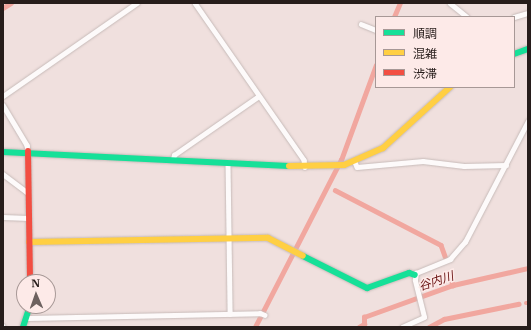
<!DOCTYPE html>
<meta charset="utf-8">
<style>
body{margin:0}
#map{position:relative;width:531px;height:330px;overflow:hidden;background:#f0e0de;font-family:"IBM Plex Serif","Noto Sans JP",serif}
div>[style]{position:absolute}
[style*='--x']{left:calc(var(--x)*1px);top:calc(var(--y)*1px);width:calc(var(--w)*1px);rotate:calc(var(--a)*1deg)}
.canal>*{height:4.5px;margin:-2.25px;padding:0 2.25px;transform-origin:2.25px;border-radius:2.25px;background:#f1a79f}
.roads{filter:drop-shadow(0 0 1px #c7bbb9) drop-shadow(0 0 1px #c7bbb9)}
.street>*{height:4.5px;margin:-2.25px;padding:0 2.25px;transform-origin:2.25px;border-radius:2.25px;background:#fdfafa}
.fast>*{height:6px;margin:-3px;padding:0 3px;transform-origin:3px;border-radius:3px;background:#16e098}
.slow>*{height:6px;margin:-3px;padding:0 3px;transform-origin:3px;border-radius:3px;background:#ffcf43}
.jam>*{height:6px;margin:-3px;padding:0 3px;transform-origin:3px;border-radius:3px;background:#f24e42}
span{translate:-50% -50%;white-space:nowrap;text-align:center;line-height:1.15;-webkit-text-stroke:3px #fdeae8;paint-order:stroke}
.water-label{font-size:12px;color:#691211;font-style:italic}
.frame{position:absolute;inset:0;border:4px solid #271d1b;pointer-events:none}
.legend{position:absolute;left:375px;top:16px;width:140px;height:72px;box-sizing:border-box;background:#fdeae8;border:1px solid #a79896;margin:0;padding:5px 7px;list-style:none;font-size:12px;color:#271d1b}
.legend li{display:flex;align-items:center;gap:8px;height:20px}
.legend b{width:20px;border:1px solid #a79896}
.north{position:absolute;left:16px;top:274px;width:40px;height:40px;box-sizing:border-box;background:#fdeae8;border:1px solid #a79896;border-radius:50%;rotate:358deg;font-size:11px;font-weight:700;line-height:16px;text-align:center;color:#271d1b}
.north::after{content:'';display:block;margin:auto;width:14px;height:18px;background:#6d615f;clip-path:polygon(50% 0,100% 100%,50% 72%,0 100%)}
</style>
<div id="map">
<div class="canal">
<div style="--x:3;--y:8;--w:9;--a:-32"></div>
<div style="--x:394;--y:17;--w:15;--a:-67"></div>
<div style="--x:335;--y:190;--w:119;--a:27.4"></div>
<div style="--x:441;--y:245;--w:12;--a:70"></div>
<div style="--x:449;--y:273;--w:13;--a:72"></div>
<div style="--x:526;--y:303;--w:2;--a:0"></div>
<div style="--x:255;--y:327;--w:188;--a:-62.8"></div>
<div style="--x:341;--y:160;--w:101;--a:-69.8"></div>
<div style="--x:359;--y:327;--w:6;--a:-31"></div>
<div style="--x:364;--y:324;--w:7;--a:-90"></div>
<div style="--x:364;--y:317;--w:95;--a:-19.8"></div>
<div style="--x:453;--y:285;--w:77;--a:-12.8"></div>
<div style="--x:429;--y:327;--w:17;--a:-28"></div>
<div style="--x:444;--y:319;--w:76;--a:-11.5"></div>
</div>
<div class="roads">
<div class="street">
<div style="--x:195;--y:3;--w:191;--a:55.2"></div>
<div style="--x:304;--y:160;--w:7;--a:82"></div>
<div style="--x:450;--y:3;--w:22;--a:39"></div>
<div style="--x:514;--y:17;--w:15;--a:-16"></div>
<div style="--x:361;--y:24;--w:16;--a:22"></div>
<div style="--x:3;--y:96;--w:163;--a:-34.8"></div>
<div style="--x:3;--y:105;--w:47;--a:59"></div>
<div style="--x:27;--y:145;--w:6;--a:81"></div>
<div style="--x:173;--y:159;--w:4;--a:-76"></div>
<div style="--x:174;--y:155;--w:103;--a:-34.8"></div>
<div style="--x:228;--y:162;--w:152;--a:89.2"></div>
<div style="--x:355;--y:162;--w:5;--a:68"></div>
<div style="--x:357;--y:167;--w:66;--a:-5.2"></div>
<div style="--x:423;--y:161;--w:41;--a:7"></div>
<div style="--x:464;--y:166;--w:42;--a:-1.4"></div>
<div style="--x:3;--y:174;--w:31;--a:37"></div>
<div style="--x:3;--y:217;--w:25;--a:2"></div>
<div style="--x:28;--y:318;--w:232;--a:-1.2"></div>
<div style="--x:260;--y:313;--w:5;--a:22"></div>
<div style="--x:3;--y:326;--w:1;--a:90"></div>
<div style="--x:402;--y:327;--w:24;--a:-24"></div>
<div style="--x:424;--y:317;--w:38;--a:-104"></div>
<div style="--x:415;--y:280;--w:7;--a:-82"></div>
<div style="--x:416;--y:273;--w:37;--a:-22"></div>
<div style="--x:450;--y:259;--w:23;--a:-49"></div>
<div style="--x:465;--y:242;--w:136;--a:-62.5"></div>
</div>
<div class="fast">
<div style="--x:514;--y:54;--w:15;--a:-20"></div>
<div style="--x:3;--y:152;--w:286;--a:2.8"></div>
<div style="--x:303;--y:256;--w:72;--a:26.6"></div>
<div style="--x:367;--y:288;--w:45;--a:-19.7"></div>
<div style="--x:409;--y:273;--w:6;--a:18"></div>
<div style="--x:23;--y:327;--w:22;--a:-72"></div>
</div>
<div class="slow">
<div style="--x:289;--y:166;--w:55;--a:-1"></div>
<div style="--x:344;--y:165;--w:43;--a:-23.6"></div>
<div style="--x:383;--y:148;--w:91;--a:-42.3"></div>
<div style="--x:29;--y:242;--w:239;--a:-1"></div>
<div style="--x:268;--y:238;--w:39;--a:27"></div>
</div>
<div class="jam">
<div style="--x:28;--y:151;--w:131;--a:89.1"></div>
</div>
</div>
<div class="water-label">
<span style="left:436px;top:281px;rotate:-18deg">谷内川</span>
</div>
<div class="frame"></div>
<ul class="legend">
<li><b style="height:5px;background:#16e098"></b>順調</li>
<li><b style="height:5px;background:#ffcf43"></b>混雑</li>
<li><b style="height:5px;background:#f24e42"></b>渋滞</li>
</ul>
<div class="north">N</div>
</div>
